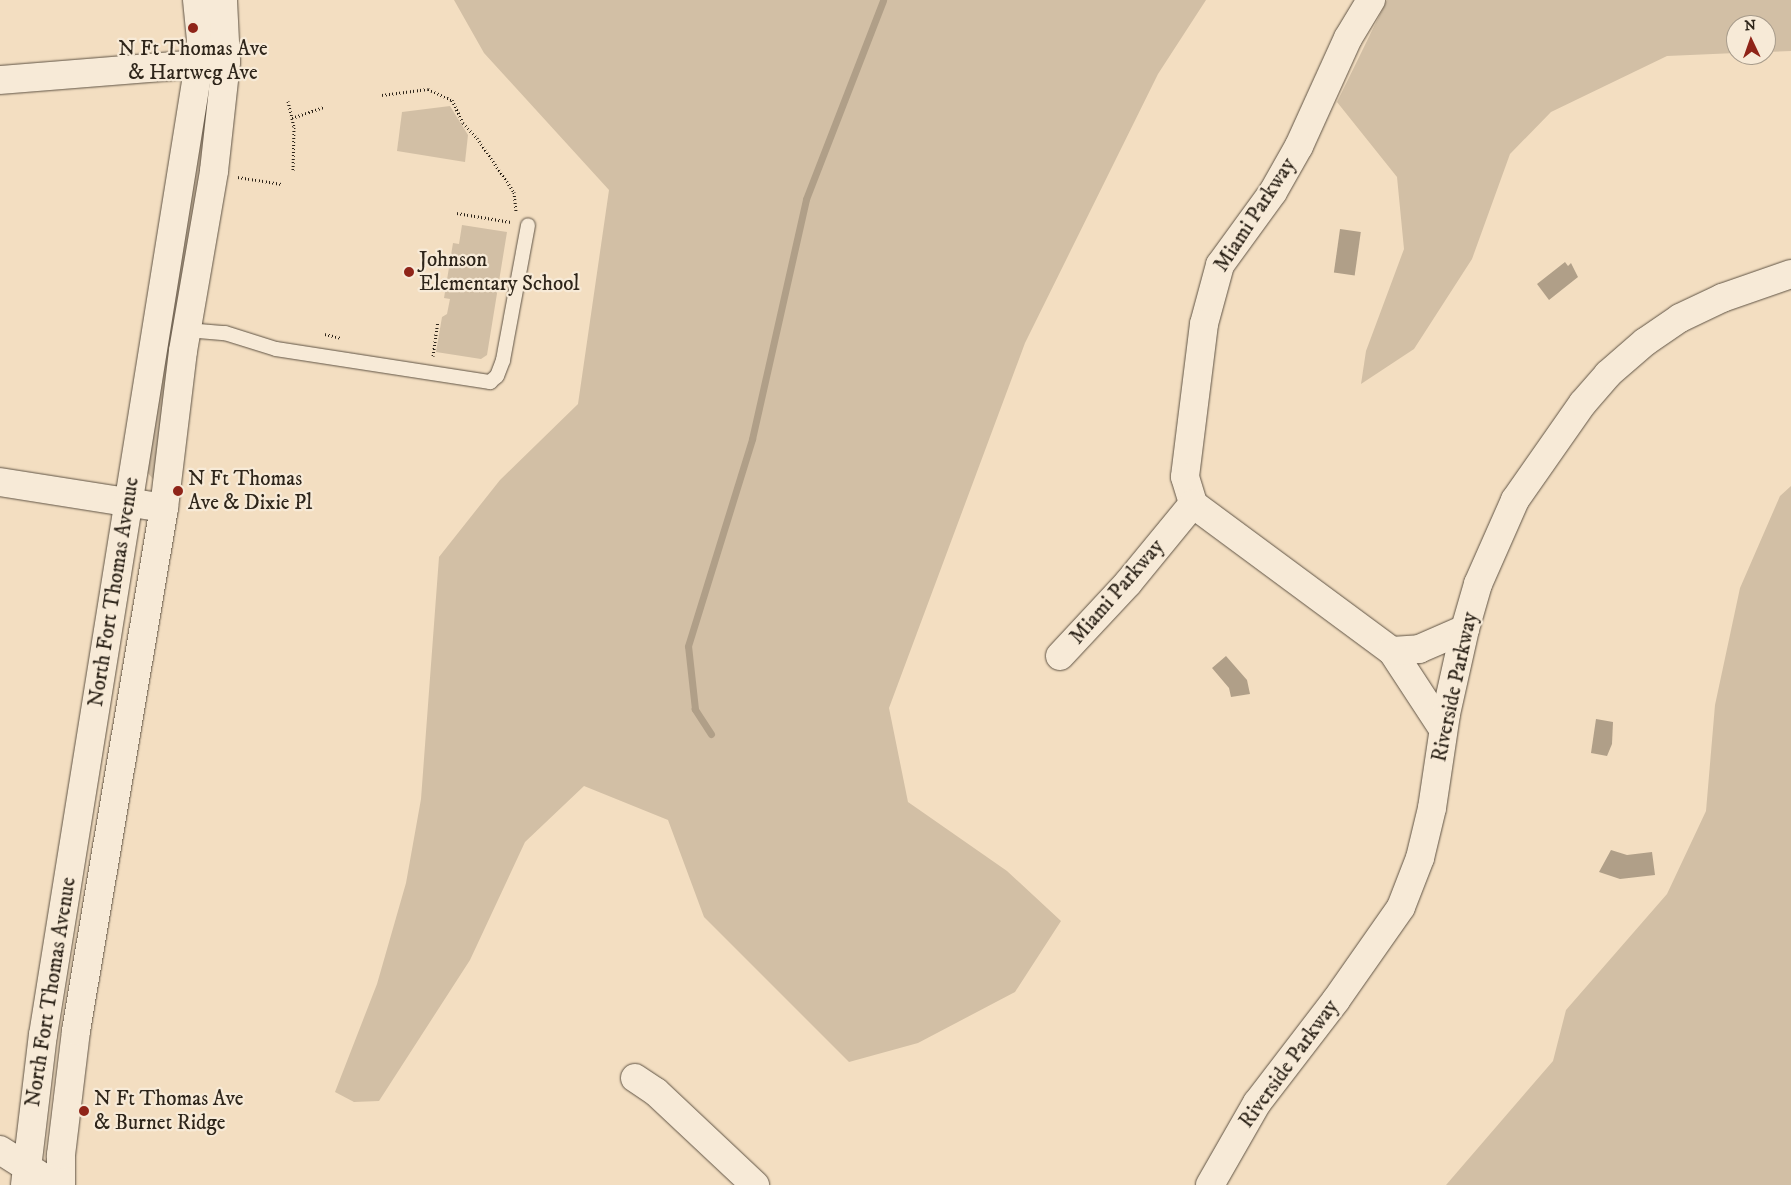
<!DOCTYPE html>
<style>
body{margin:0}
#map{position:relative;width:1791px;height:1185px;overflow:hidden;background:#f3dec1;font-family:"IM FELL DW Pica",serif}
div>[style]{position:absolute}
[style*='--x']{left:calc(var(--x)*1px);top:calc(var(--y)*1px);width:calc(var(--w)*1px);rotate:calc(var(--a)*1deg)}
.green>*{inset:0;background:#d2bfa5}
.water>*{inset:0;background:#b09f88;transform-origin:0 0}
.stream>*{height:7px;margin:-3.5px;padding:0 3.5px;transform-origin:3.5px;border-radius:3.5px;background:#b09f88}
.path>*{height:3px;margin-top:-1.5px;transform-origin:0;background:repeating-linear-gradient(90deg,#2e251a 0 1px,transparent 0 3.5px)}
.roads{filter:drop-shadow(0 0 1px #5f5344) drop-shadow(0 0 1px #5f5344)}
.service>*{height:14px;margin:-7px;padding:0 7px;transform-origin:7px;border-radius:7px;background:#f7ead7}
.minor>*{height:28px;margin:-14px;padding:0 14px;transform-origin:14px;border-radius:14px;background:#f7ead7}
.tertiary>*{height:28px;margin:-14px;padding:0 14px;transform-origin:14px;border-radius:14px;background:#f7ead7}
.dots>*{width:14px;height:14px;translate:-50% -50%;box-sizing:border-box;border:2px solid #f7ead7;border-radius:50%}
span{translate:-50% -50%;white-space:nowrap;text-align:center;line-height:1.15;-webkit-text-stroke:4.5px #f7ead7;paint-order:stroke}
.poi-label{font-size:21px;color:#2e251a}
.left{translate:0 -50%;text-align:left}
.street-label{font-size:21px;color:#2e251a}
.north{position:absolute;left:1726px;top:15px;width:50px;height:50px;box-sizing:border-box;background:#f7ead7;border:1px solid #a79b8b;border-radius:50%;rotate:357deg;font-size:14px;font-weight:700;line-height:20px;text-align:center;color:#2e251a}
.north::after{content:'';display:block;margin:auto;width:18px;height:22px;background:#8f2418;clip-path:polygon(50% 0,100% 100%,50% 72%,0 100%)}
</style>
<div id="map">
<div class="green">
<div style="clip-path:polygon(454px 0,1206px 0,1158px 74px,1025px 343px,889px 708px,908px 802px,1007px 871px,1061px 921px,1015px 992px,918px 1043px,849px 1062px,704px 917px,668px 820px,584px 786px,525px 842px,470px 960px,379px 1101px,354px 1102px,335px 1092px,377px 984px,406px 883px,421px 799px,439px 557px,500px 480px,578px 404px,609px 190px,484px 53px)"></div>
<div style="clip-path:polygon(1387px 0,1791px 0,1791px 51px,1766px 52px,1766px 25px,1736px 25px,1736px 53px,1667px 56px,1551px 112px,1510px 154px,1472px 259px,1414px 349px,1361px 384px,1366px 351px,1404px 249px,1397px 177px,1337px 102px)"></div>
<div style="clip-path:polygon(208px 96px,220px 96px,159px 478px,153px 479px,147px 472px)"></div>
<div style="clip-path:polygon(450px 106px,468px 135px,465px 162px,397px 151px,402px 112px)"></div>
<div style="clip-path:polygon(462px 225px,507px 232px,487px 355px,481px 359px,436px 352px,442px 317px,447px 314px,450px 299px,444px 298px,453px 243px,459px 244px)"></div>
<div style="clip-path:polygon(1791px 486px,1791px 1185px,1446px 1185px,1553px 1061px,1566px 1010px,1667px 894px,1706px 811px,1715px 705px,1740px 588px,1780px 496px)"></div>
</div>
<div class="water">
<div style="left:1340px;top:229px;width:21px;height:44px;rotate:8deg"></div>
<div style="clip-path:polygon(1565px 262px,1568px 266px,1571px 263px,1578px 277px,1549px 300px,1537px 284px)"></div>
<div style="clip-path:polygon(1226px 656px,1247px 680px,1250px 694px,1231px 697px,1229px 688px,1212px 668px)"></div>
<div style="clip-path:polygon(1596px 719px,1613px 722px,1612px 744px,1607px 756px,1591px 753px)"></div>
<div style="clip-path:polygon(1611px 850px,1627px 855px,1652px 852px,1655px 875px,1620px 879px,1599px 872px)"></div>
</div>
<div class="stream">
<div style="--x:711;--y:734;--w:30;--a:-123"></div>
<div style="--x:695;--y:709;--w:63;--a:-96.3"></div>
<div style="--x:688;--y:646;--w:217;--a:-72.8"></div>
<div style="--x:752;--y:439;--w:246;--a:-77.3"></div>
<div style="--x:806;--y:199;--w:213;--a:-68.8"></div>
</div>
<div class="path">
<div style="--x:382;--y:95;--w:46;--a:-7.4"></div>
<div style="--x:428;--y:89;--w:26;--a:25"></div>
<div style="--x:452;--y:100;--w:25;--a:64"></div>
<div style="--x:463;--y:123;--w:21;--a:47"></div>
<div style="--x:477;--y:138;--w:65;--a:55.6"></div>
<div style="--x:514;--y:192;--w:20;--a:84"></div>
<div style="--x:288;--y:101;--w:27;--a:77"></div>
<div style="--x:294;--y:127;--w:45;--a:91.3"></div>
<div style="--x:292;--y:118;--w:34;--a:-19"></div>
<div style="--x:238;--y:177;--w:44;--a:9.2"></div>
<div style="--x:457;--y:213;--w:55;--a:9.5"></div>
<div style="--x:325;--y:334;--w:16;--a:14"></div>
<div style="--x:433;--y:356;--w:34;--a:-82"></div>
</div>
<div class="roads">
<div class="service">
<div style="--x:187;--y:330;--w:38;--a:5"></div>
<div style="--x:225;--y:333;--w:53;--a:17.4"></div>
<div style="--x:276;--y:349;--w:217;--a:8.8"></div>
<div style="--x:490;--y:382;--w:9;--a:-41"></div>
<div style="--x:497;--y:376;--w:17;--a:-69"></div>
<div style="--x:503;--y:360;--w:137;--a:-79.5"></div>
</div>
<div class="minor">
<div style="--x:1371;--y:0;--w:44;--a:121.2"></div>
<div style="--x:1348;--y:38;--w:119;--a:114.4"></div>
<div style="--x:1299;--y:146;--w:53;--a:119.5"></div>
<div style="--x:1273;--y:192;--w:90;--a:126"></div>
<div style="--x:1220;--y:265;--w:61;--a:105.2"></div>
<div style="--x:1204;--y:324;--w:154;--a:97.1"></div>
<div style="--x:1185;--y:477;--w:28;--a:73"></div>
<div style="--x:1193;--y:504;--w:247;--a:36.5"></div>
<div style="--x:1392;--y:651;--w:93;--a:56.8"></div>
<div style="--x:0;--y:80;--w:223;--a:-4.6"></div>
<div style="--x:0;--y:482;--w:166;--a:9"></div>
<div style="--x:1392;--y:651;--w:27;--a:-4"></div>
<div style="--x:1419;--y:649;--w:50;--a:-23.5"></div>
<div style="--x:1060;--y:656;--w:100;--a:-47"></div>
<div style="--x:1128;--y:583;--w:102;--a:-50.6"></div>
<div style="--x:635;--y:1078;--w:25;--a:34"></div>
<div style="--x:656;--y:1092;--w:136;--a:43.2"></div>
<div style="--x:0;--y:1150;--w:65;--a:32.5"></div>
<div style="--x:1210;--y:1185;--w:95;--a:-60.2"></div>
<div style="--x:1257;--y:1103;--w:130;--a:-52.5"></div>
<div style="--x:1336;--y:1000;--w:113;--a:-55"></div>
<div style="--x:1401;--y:907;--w:53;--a:-68.8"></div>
<div style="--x:1420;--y:858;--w:51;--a:-76.5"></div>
<div style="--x:1432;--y:808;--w:95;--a:-81.5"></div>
<div style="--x:1446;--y:714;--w:87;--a:-77.4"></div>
<div style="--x:1465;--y:629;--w:47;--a:-73.9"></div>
<div style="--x:1478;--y:584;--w:92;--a:-66.2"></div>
<div style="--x:1515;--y:500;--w:118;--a:-55"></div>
<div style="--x:1583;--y:403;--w:38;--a:-49"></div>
<div style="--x:1608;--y:374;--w:49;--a:-40.9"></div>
<div style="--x:1645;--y:342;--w:42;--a:-34.4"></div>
<div style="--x:1680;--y:318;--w:47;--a:-25.5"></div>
<div style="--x:1722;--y:298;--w:73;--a:-19.2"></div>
</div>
<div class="tertiary">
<div style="--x:25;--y:1185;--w:151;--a:-83.2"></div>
<div style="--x:43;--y:1035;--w:984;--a:-80.88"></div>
<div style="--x:199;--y:63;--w:23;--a:-85"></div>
<div style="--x:201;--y:40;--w:40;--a:-95.7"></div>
<div style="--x:61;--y:1185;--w:30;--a:-90"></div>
<div style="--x:61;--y:1155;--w:125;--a:-83.1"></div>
<div style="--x:76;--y:1031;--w:530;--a:-80.45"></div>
<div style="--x:164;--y:508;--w:158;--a:-83.1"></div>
<div style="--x:183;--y:351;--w:183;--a:-80.2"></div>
<div style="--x:214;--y:171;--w:110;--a:-83.7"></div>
<div style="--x:226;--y:62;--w:62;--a:-92.8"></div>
</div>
</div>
<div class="dots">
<div style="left:193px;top:28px;background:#8f2418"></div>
<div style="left:409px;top:272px;background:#8f2418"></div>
<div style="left:178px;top:491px;background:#8f2418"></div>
<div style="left:84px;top:1111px;background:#8f2418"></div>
</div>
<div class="poi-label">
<span style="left:193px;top:61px">N Ft Thomas Ave<br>&amp; Hartweg Ave</span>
<span class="left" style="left:419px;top:272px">Johnson<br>Elementary School</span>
<span class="left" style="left:188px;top:491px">N Ft Thomas<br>Ave &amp; Dixie Pl</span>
<span class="left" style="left:94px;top:1111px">N Ft Thomas Ave<br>&amp; Burnet Ridge</span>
</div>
<div class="street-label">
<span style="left:1255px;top:215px;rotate:-57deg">Miami Parkway</span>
<span style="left:114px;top:592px;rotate:-81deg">North Fort Thomas Avenue</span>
<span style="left:1117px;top:592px;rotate:-49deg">Miami Parkway</span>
<span style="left:1455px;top:687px;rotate:-78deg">Riverside Parkway</span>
<span style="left:51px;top:992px;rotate:-81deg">North Fort Thomas Avenue</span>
<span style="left:1289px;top:1064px;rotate:-54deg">Riverside Parkway</span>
</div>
<div class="north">N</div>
</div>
